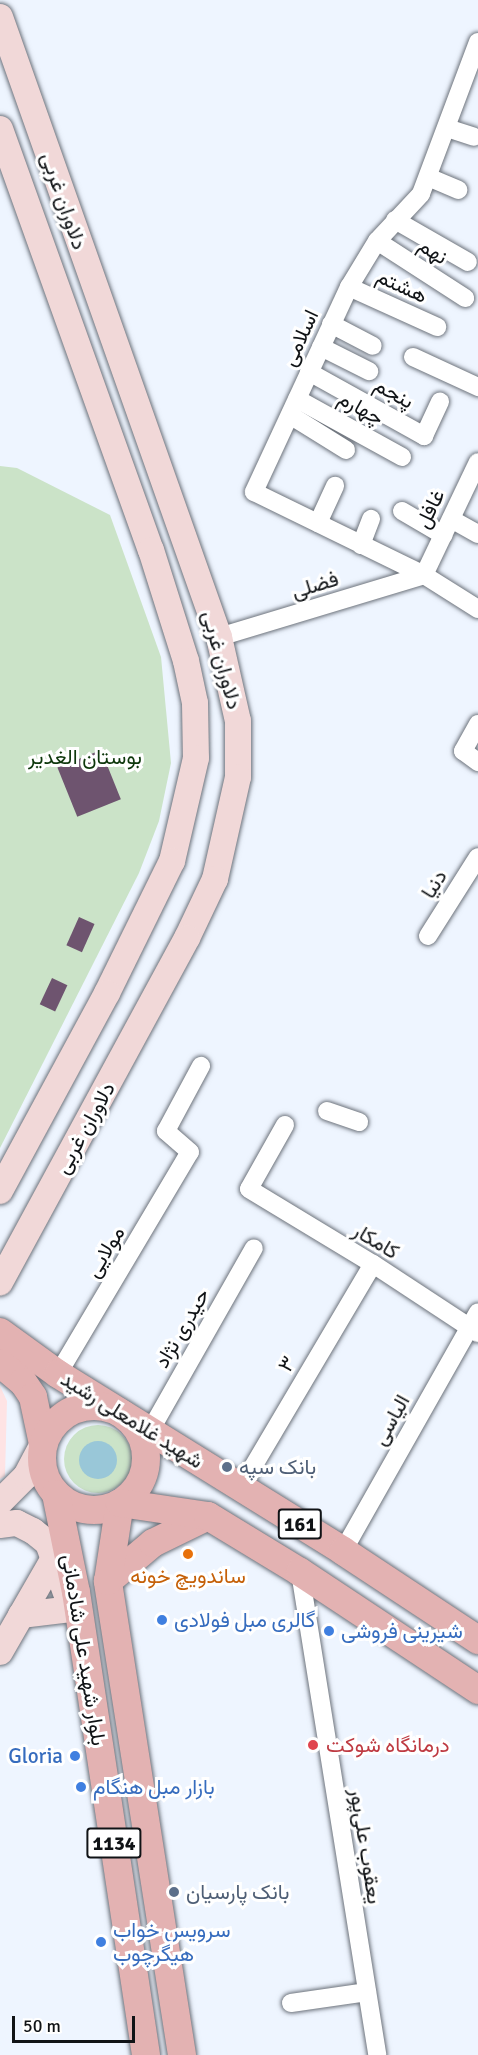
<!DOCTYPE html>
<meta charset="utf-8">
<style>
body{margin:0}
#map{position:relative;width:478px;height:2055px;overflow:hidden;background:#eef5ff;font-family:Signika,Vazirmatn,sans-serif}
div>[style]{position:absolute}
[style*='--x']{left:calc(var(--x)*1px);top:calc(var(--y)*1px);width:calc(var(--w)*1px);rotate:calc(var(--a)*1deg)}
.medical>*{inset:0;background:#fee3e4}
.green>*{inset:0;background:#cbe3c8}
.round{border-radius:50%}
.water>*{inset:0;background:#99c7d8}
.building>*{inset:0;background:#6e546f;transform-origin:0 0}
.roads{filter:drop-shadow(0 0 2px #6d737c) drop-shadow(0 0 2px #6d737c)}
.street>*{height:18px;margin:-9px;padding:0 9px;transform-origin:9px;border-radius:9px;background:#fff}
.secondary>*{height:26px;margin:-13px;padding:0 13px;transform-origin:13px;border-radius:13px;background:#f1d8d8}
.primary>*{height:28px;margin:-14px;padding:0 14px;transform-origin:14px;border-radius:14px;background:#e3b2b2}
.primary>.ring{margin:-14px;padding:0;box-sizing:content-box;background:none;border:28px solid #e3b2b2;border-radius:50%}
.dots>*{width:16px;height:16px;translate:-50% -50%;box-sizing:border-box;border:3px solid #fff;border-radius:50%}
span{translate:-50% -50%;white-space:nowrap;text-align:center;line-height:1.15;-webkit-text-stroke:6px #fff;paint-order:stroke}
.shield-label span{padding:2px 4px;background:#fff;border:2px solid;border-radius:4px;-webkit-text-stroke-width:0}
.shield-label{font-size:20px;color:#101316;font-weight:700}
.street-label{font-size:21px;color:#101316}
.park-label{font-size:21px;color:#0d370b}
.service-label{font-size:21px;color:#4e5e75}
.left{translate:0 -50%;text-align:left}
.food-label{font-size:21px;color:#c56008}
.shop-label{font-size:21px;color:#366cbe}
.right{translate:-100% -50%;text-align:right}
.health-label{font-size:21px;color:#be3a42}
.scale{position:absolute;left:12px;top:2016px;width:123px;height:27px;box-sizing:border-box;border:3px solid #101316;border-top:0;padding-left:8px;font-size:18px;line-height:21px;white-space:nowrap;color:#101316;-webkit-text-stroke:4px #fff;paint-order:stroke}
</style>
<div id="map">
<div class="medical">
<div style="clip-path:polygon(0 1386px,7px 1401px,5px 1476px,0 1479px)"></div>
</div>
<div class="green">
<div style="clip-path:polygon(0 466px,17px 468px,110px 515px,161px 657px,171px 763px,159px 821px,139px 873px,0 1148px)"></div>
<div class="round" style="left:64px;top:1425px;width:68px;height:68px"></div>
</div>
<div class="water">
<div class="round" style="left:79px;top:1441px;width:38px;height:38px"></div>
</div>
<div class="building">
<div style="left:101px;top:750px;width:53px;height:47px;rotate:68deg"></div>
<div style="left:79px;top:917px;width:17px;height:31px;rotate:24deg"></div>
<div style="left:52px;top:978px;width:17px;height:29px;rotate:25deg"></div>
</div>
<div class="roads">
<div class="street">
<div style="--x:478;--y:42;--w:162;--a:110.6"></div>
<div style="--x:421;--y:194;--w:64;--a:133.1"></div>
<div style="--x:377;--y:241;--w:54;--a:121.3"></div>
<div style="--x:349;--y:287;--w:226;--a:114.9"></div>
<div style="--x:254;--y:492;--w:189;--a:26"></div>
<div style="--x:424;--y:575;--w:64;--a:32.2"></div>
<div style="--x:447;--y:128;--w:28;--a:18"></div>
<div style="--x:428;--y:177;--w:33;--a:23"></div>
<div style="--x:395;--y:220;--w:84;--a:29.9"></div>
<div style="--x:377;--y:241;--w:105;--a:32.9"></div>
<div style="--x:349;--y:287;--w:97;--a:24.4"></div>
<div style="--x:331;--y:324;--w:47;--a:27.6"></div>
<div style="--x:321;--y:347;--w:54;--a:26.6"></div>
<div style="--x:413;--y:357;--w:72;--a:24.8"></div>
<div style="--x:309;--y:372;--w:132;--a:29.1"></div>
<div style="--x:424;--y:436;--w:38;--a:-65"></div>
<div style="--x:297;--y:399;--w:120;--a:28.9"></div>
<div style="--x:290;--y:415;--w:66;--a:32"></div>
<div style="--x:402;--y:511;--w:48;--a:30.3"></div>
<div style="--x:451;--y:519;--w:31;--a:29"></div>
<div style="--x:318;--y:523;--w:41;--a:-65.3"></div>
<div style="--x:361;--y:545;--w:28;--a:-69"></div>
<div style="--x:424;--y:575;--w:125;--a:-64.5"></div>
<div style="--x:219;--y:637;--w:214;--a:-16.8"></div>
<div style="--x:478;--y:724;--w:31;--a:119"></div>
<div style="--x:463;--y:751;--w:19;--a:36"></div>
<div style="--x:428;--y:936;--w:93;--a:-57.7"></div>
<div style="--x:327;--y:1111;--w:34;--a:19"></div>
<div style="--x:285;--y:1125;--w:73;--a:119.4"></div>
<div style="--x:249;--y:1189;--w:145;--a:31.2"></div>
<div style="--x:373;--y:1264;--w:126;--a:33.3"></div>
<div style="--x:58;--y:1374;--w:258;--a:-59.3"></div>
<div style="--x:190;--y:1152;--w:32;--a:-139"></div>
<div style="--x:166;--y:1131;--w:74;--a:-61.7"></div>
<div style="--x:150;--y:1431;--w:210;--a:-60.4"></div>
<div style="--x:241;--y:1487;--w:259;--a:-59.4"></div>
<div style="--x:343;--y:1551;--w:274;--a:-60.5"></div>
<div style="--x:300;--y:1572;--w:489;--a:80.9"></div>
<div style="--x:291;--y:2003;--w:77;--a:-8.2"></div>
</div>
<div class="secondary">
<div style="--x:0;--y:17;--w:658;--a:70.55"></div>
<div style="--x:219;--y:637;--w:86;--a:77.3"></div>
<div style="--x:238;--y:721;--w:56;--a:90"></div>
<div style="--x:238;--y:777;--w:105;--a:102.7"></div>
<div style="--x:215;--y:879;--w:65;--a:115.4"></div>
<div style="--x:187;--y:938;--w:392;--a:118.5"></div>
<div style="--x:0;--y:129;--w:447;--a:70.3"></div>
<div style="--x:151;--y:550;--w:116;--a:72.5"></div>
<div style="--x:186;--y:661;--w:43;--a:77.9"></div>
<div style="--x:195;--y:703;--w:55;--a:89"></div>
<div style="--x:196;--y:758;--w:106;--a:103.1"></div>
<div style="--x:172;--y:861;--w:147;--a:116.2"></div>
<div style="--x:107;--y:993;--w:225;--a:118.4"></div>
<div style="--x:0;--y:1502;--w:37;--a:-45"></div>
<div style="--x:26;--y:1476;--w:36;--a:-62"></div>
<div style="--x:0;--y:1525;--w:17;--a:-7"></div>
<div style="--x:17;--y:1523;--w:18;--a:27"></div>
<div style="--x:33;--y:1531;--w:19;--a:39"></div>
<div style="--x:48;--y:1543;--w:53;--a:70.2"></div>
<div style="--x:21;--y:1615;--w:50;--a:-6.8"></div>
<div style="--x:0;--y:1652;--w:108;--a:-60.1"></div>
</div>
<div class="primary">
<div style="--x:0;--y:1332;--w:72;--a:35.9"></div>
<div style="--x:58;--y:1374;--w:335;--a:31.8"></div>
<div style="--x:343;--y:1551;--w:162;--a:33.4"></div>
<div style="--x:0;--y:1363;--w:30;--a:40"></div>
<div style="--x:23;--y:1382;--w:18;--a:56"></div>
<div style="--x:33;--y:1397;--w:48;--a:78"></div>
<div class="ring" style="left:42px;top:1406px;width:76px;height:76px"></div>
<div style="--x:56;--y:1494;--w:100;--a:78.5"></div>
<div style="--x:76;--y:1592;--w:468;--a:81.4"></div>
<div style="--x:108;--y:1581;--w:59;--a:-40.2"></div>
<div style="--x:153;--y:1543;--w:61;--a:-26.1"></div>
<div style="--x:182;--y:2055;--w:480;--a:-98.9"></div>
<div style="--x:108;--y:1581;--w:79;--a:-81.3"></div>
<div style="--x:120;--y:1503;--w:89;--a:8.4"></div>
<div style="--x:208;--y:1516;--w:108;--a:31.3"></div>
<div style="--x:300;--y:1572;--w:214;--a:33.5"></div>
</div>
</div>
<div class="dots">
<div style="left:227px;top:1467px;background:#5c6f8a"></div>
<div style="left:188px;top:1554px;background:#e8710a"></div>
<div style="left:162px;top:1620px;background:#3f7fe0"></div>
<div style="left:329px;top:1631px;background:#3f7fe0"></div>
<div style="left:313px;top:1745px;background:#e0444e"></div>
<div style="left:75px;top:1756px;background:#3f7fe0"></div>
<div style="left:81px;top:1787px;background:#3f7fe0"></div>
<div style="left:174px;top:1892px;background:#5c6f8a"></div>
<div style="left:101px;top:1942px;background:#3f7fe0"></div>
</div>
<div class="shield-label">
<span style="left:300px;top:1524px">161</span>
<span style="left:114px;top:1843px">1134</span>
</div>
<div class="street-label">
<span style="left:64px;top:201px;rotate:71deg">دلاوران غربی</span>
<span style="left:433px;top:251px;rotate:33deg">نهم</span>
<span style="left:402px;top:286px;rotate:25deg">هشتم</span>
<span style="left:300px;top:338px;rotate:-65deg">اسلامی</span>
<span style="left:394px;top:393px;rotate:29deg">پنجم</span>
<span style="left:361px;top:408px;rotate:29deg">چهارم</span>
<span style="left:430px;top:509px;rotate:-64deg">غافل</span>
<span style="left:315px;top:585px;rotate:-17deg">فضلی</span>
<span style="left:222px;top:660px;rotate:75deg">دلاوران غربی</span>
<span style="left:434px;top:884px;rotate:-58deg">دنیا</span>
<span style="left:85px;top:1128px;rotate:-61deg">دلاوران غربی</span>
<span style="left:376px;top:1241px;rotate:31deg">کامکار</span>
<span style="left:105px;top:1252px;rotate:-59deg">مولایی</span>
<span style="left:182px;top:1328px;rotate:-60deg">حیدری نژاد</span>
<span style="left:287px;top:1364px;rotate:-59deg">۳</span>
<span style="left:132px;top:1420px;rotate:32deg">شهید غلامعلی رشید</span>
<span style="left:391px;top:1420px;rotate:-61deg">الیاسی</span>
<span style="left:84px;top:1650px;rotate:81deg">بلوار شهید علی شادمانی</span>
<span style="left:366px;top:1846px;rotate:81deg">یعقوب علی‌پور</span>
</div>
<div class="park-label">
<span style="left:85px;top:757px">بوستان الغدیر</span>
</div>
<div class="service-label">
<span class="left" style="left:239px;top:1467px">بانک سپه</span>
<span class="left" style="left:186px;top:1892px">بانک پارسیان</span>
</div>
<div class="food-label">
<span style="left:188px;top:1576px">ساندویچ خونه</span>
</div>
<div class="shop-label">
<span class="left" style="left:174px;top:1620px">گالری مبل فولادی</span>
<span class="left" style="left:341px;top:1631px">شیرینی فروشی</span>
<span class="right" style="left:63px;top:1756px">Gloria</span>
<span class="left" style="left:93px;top:1787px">بازار مبل هنگام</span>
<span class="left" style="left:113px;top:1942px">سرویس خواب<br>هیگرچوب</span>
</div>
<div class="health-label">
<span class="left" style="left:326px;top:1745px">درمانگاه شوکت</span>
</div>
<div class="scale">50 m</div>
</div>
